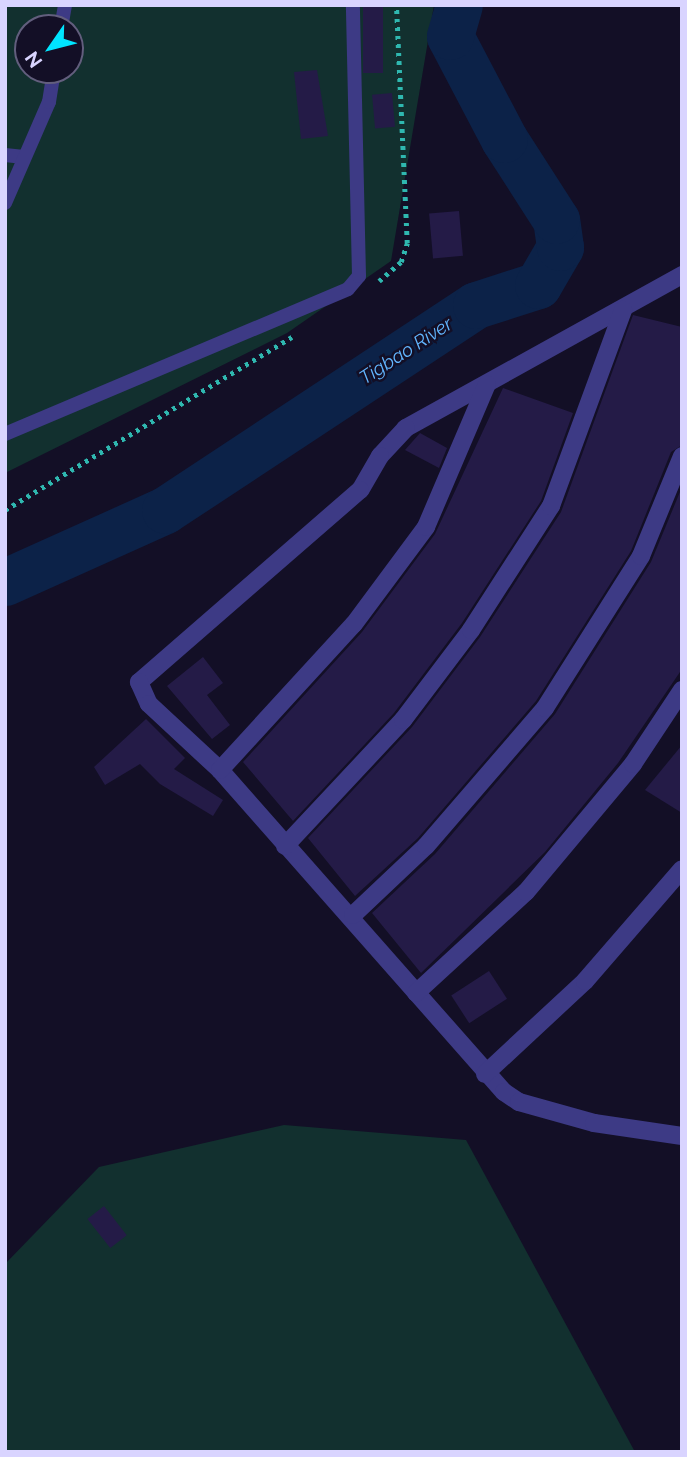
<!DOCTYPE html>
<style>
body{margin:0}
#map{position:relative;width:687px;height:1457px;overflow:hidden;background:#130f26;font-family:Raleway,sans-serif}
div>[style]{position:absolute}
[style*='--x']{left:calc(var(--x)*1px);top:calc(var(--y)*1px);width:calc(var(--w)*1px);rotate:calc(var(--a)*1deg)}
.green>*{inset:0;background:#12302f}
.river>*{height:47px;margin:-23.5px;padding:0 23.5px;transform-origin:23.5px;border-radius:23.5px;background:#0c2248}
.building>*{inset:0;background:#241b47;transform-origin:0 0}
.path>*{height:4.5px;margin-top:-2.25px;transform-origin:0;background:repeating-linear-gradient(90deg,#2fb8b0 0 3.5px,transparent 0 8.5px)}
.service>*{height:14px;margin:-7px;padding:0 7px;transform-origin:7px;border-radius:7px;background:#3d3a85}
.minor>*{height:18px;margin:-9px;padding:0 9px;transform-origin:9px;border-radius:9px;background:#3d3a85}
span{translate:-50% -50%;white-space:nowrap;text-align:center;line-height:1.15;-webkit-text-stroke:5px #130f26;paint-order:stroke}
.water-label{font-size:19px;color:#62b6ff;font-style:italic}
.frame{position:absolute;inset:0;border:7px solid #d9d4ff;pointer-events:none}
.north{position:absolute;left:14px;top:14px;width:70px;height:70px;box-sizing:border-box;background:#130f26;border:2px solid #625e7d;border-radius:50%;rotate:235deg;font-size:19px;font-weight:700;line-height:28px;text-align:center;color:#d9d4ff}
.north::after{content:'';display:block;margin:auto;width:24px;height:32px;background:#00e5ff;clip-path:polygon(50% 0,100% 100%,50% 72%,0 100%)}
</style>
<div id="map">
<div class="green">
<div style="clip-path:polygon(evenodd,5px 5px,434px 5px,391px 261px,287px 333px,5px 473px,5px 5px,28px 28px,70px 28px,70px 70px,28px 70px,28px 28px)"></div>
<div style="clip-path:polygon(284px 1125px,466px 1140px,635px 1452px,5px 1452px,5px 1264px,99px 1167px)"></div>
</div>
<div class="river">
<div style="--x:5;--y:582;--w:175;--a:-24.2"></div>
<div style="--x:165;--y:510;--w:372;--a:-33.4"></div>
<div style="--x:476;--y:305;--w:65;--a:-17.9"></div>
<div style="--x:538;--y:285;--w:44;--a:-59.9"></div>
<div style="--x:560;--y:247;--w:27;--a:-98"></div>
<div style="--x:556;--y:220;--w:96;--a:-122.7"></div>
<div style="--x:504;--y:139;--w:116;--a:-117.7"></div>
<div style="--x:450;--y:36;--w:32;--a:-74"></div>
</div>
<div class="building">
<div style="left:363px;top:5px;width:20px;height:68px"></div>
<div style="clip-path:polygon(317px 70px,328px 136px,301px 139px,294px 72px)"></div>
<div style="left:392px;top:93px;width:34px;height:20px;rotate:85deg"></div>
<div style="left:459px;top:211px;width:45px;height:30px;rotate:85deg"></div>
<div style="clip-path:polygon(633px 315px,682px 327px,682px 445px,671px 452px,631px 551px,536px 701px,418px 838px,355px 896px,308px 838px,412px 727px,480px 637px,561px 512px)"></div>
<div style="clip-path:polygon(503px 388px,573px 413px,541px 501px,462px 623px,394px 713px,293px 821px,243px 762px,362px 632px,435px 534px)"></div>
<div style="clip-path:polygon(420px 433px,447px 448px,439px 468px,405px 450px)"></div>
<div style="clip-path:polygon(682px 487px,682px 669px,618px 763px,545px 852px,421px 973px,372px 913px,435px 854px,555px 714px,651px 562px)"></div>
<div style="clip-path:polygon(203px 657px,223px 683px,207px 695px,230px 725px,212px 739px,167px 686px)"></div>
<div style="clip-path:polygon(146px 719px,185px 758px,174px 769px,223px 800px,213px 816px,160px 784px,140px 764px,105px 785px,94px 767px)"></div>
<div style="clip-path:polygon(682px 745px,682px 813px,645px 790px)"></div>
<div style="left:489px;top:971px;width:33px;height:45px;rotate:57deg"></div>
<div style="left:104px;top:1206px;width:37px;height:21px;rotate:52deg"></div>
</div>
<div class="path">
<div style="--x:379;--y:281;--w:29;--a:-41"></div>
<div style="--x:401;--y:262;--w:20;--a:-72"></div>
<div style="--x:407;--y:243;--w:238;--a:-92.6"></div>
<div style="--x:5;--y:510;--w:335;--a:-31.1"></div>
</div>
<div class="service">
<div style="--x:61;--y:28;--w:23;--a:-80"></div>
<div style="--x:5;--y:155;--w:19;--a:6"></div>
<div style="--x:5;--y:203;--w:110;--a:-66.5"></div>
<div style="--x:49;--y:102;--w:32;--a:-81"></div>
<div style="--x:5;--y:434;--w:372;--a:-22.9"></div>
<div style="--x:348;--y:289;--w:17;--a:-50"></div>
<div style="--x:359;--y:276;--w:271;--a:-91.3"></div>
</div>
<div class="minor">
<div style="--x:682;--y:275;--w:316;--a:151"></div>
<div style="--x:406;--y:428;--w:38;--a:133"></div>
<div style="--x:380;--y:456;--w:39;--a:120"></div>
<div style="--x:360;--y:490;--w:293;--a:139"></div>
<div style="--x:139;--y:682;--w:24;--a:66"></div>
<div style="--x:149;--y:704;--w:97;--a:42.9"></div>
<div style="--x:220;--y:770;--w:429;--a:48.6"></div>
<div style="--x:504;--y:1092;--w:18;--a:34"></div>
<div style="--x:519;--y:1102;--w:78;--a:15.6"></div>
<div style="--x:594;--y:1123;--w:89;--a:8.4"></div>
<div style="--x:220;--y:770;--w:198;--a:-47.5"></div>
<div style="--x:354;--y:624;--w:121;--a:-53.4"></div>
<div style="--x:426;--y:527;--w:155;--a:-66.9"></div>
<div style="--x:285;--y:846;--w:173;--a:-46.9"></div>
<div style="--x:403;--y:720;--w:113;--a:-52.9"></div>
<div style="--x:471;--y:630;--w:148;--a:-57.2"></div>
<div style="--x:551;--y:506;--w:209;--a:-69.8"></div>
<div style="--x:353;--y:915;--w:100;--a:-43.4"></div>
<div style="--x:426;--y:846;--w:182;--a:-49.2"></div>
<div style="--x:545;--y:708;--w:180;--a:-57.7"></div>
<div style="--x:641;--y:556;--w:108;--a:-67.7"></div>
<div style="--x:416;--y:993;--w:149;--a:-42.6"></div>
<div style="--x:526;--y:892;--w:167;--a:-50.1"></div>
<div style="--x:633;--y:764;--w:89;--a:-56.5"></div>
<div style="--x:485;--y:1074;--w:137;--a:-42.9"></div>
<div style="--x:585;--y:981;--w:148;--a:-49.1"></div>
</div>
<div class="water-label">
<span style="left:406px;top:351px;rotate:-33deg">Tigbao River</span>
</div>
<div class="frame"></div>
<div class="north">N</div>
</div>
